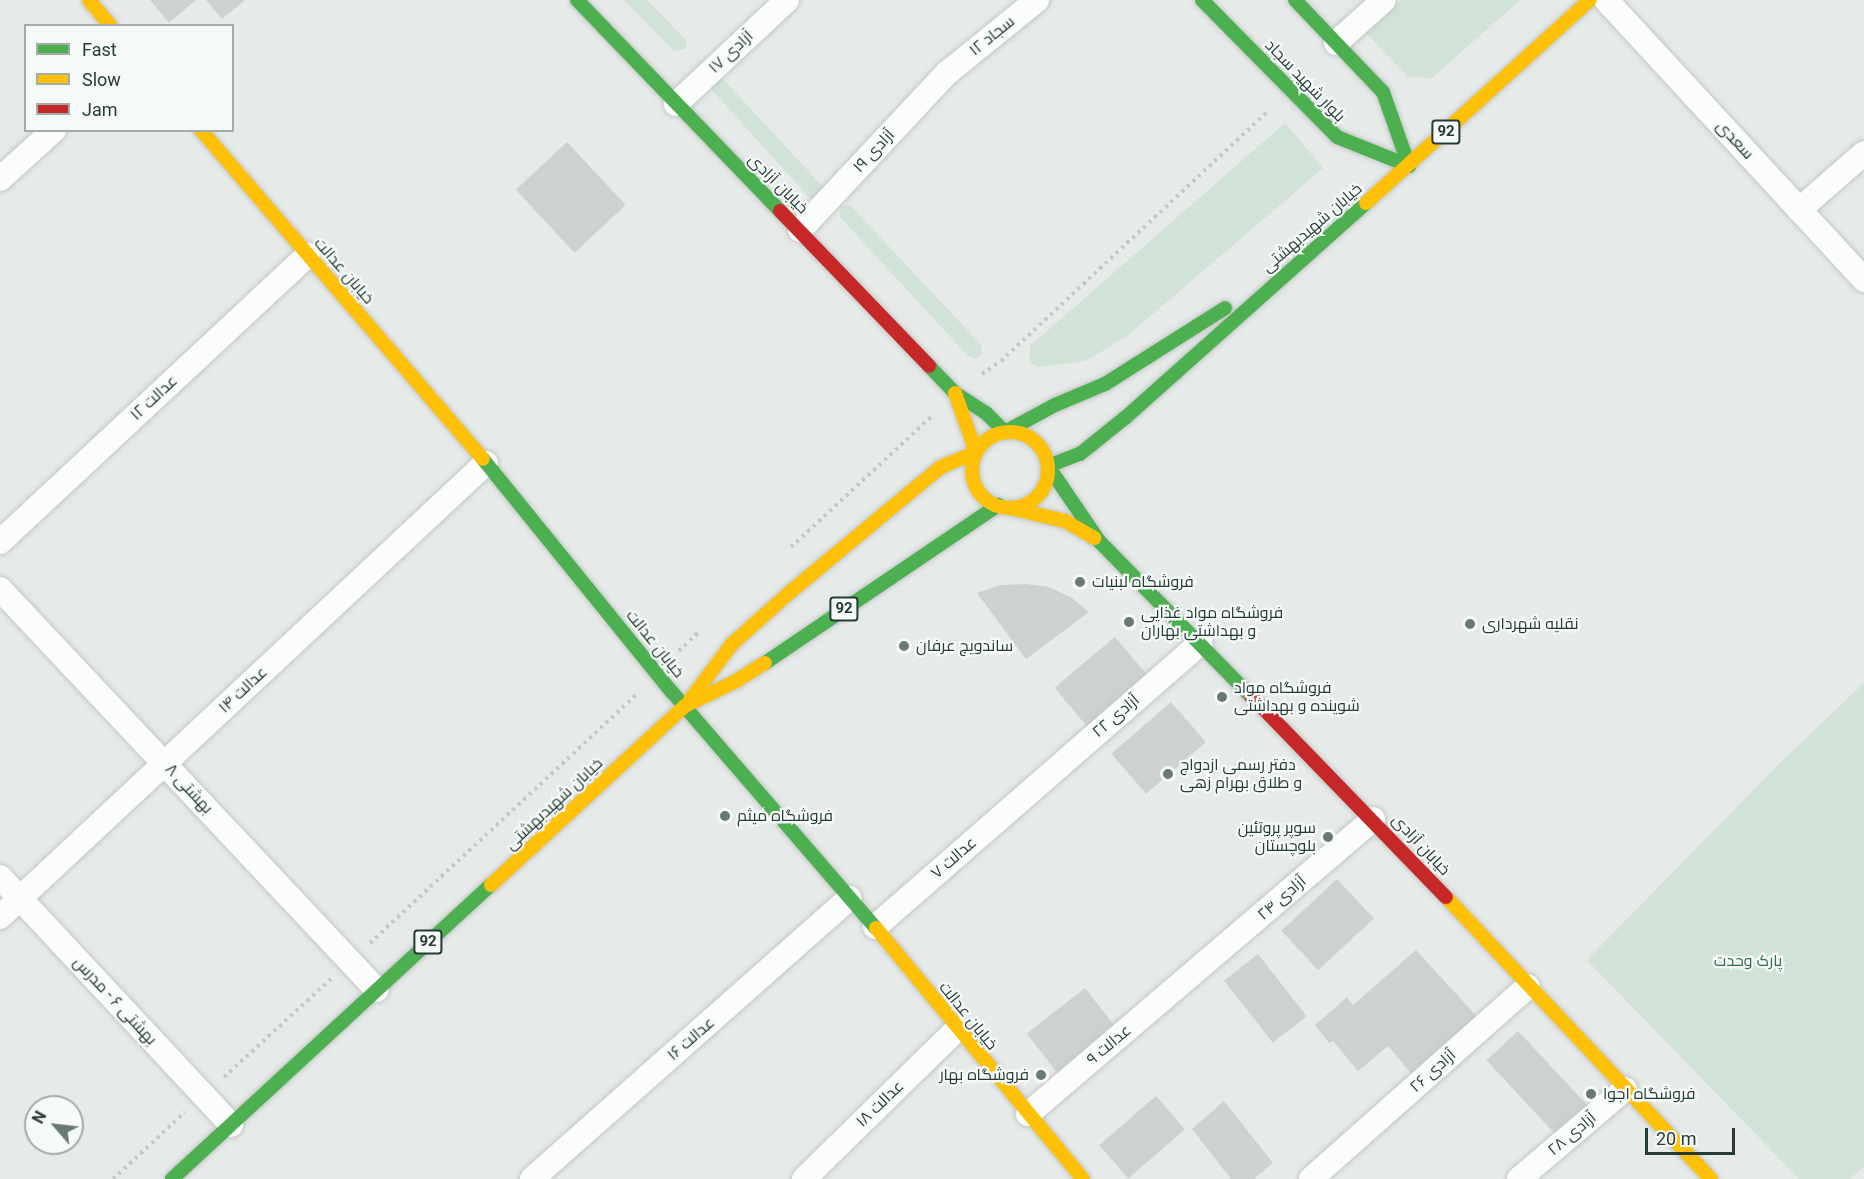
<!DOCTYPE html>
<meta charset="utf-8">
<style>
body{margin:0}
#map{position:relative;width:1864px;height:1179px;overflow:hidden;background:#e6eae8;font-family:Roboto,Cairo,sans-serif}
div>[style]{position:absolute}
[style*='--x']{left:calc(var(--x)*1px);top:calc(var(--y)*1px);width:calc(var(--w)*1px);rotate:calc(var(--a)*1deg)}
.green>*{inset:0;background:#d1e2d6}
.building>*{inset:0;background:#cdd2d0;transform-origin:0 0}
.path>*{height:4px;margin-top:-2px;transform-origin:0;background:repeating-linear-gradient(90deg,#c2cac7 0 3px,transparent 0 7.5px)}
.roads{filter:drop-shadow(0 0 2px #c3c7c5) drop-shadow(0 0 2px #c3c7c5)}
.street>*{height:24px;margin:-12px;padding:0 12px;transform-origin:12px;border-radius:12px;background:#fbfcfc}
.fast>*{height:14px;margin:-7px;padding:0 7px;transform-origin:7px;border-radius:7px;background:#4caf50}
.slow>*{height:14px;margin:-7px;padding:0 7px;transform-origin:7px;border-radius:7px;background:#ffc107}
.slow>.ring{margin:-7px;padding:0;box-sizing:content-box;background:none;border:14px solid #ffc107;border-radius:50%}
.jam>*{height:14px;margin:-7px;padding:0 7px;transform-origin:7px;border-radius:7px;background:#c62828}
.dots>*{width:16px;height:16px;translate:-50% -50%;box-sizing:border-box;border:3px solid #f5f9f7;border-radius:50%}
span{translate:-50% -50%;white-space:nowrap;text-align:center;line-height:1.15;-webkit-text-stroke:4.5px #f5f9f7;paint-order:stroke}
.shield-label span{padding:2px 4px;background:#f5f9f7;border:2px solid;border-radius:4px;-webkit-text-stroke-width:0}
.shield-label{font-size:15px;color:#253c37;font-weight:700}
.street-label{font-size:16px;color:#253c37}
.poi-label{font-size:16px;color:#253c37}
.left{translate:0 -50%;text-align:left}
.right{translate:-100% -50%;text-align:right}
.park-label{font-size:16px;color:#336f4d}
.legend{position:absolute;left:24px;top:24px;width:210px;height:108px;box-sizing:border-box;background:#f5f9f7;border:2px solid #a2adaa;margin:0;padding:8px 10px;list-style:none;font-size:18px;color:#253c37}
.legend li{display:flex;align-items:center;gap:12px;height:30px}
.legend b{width:30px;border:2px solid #a2adaa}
.north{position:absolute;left:24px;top:1095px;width:60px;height:60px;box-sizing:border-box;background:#f5f9f7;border:2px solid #a2adaa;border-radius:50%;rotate:298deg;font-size:16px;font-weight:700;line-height:24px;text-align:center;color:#253c37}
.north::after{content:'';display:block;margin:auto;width:21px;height:27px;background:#697975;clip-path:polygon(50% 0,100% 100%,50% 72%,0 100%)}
.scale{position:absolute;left:1645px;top:1128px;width:90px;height:27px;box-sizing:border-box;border:3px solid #253c37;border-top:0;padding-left:8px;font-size:18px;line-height:21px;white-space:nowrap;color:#253c37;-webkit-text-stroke:4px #f5f9f7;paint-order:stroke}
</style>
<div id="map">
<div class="green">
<div style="clip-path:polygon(624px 0,647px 0,686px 40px,686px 49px,674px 51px)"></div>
<div style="clip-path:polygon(1402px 0,1520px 0,1432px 78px,1408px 77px,1366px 33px)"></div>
<div style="clip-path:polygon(717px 76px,724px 80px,823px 187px,822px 195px,817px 200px,809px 197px,711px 89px,709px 81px)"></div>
<div style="clip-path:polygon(1285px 123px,1323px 168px,1127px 336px,1086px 361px,1038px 367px,1029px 362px,1031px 345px)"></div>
<div style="clip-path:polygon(845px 205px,851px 206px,982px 346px,981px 354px,976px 359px,968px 356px,840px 217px,840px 209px)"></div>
<div style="clip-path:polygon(1864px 683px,1864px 1166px,1850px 1179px,1799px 1179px,1587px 960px,1782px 761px)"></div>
</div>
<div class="building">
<div style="clip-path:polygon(150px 0,196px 0,169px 23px)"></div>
<div style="clip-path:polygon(206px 0,245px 0,222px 19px)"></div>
<div style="left:567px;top:142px;width:86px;height:70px;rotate:47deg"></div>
<div style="clip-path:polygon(1026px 584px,1049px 587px,1072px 598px,1089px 612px,1026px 659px,977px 593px,1000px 585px)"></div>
<div style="left:1115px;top:637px;width:52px;height:79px;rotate:50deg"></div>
<div style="left:1171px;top:702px;width:53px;height:79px;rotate:49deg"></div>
<div style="left:1337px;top:879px;width:54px;height:76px;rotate:47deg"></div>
<div style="clip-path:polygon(1416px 950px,1480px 1020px,1415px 1078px,1388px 1046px,1358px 1071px,1333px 1041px,1329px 1043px,1315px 1025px,1347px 997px,1353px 1005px)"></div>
<div style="left:1258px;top:954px;width:79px;height:43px;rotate:52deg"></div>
<div style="left:1085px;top:988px;width:51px;height:74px;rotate:52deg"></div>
<div style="left:1518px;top:1031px;width:102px;height:43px;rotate:47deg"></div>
<div style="left:1156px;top:1096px;width:44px;height:75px;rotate:49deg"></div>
<div style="clip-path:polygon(1224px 1101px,1273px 1163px,1254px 1179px,1231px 1179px,1192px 1129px)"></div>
</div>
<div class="path">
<div style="--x:982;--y:374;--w:23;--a:-34"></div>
<div style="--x:1001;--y:361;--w:366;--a:-43.1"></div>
<div style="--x:791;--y:547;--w:191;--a:-42.9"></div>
<div style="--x:679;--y:651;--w:29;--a:-44"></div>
<div style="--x:370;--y:943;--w:364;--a:-43"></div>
<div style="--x:224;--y:1077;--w:145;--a:-42.5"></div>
<div style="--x:113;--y:1179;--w:98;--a:-42.9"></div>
</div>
<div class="roads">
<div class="street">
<div style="--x:1606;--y:0;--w:381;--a:47.3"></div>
<div style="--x:1336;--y:43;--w:64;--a:-41.9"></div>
<div style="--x:676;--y:104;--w:152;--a:-43.1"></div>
<div style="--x:0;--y:179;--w:73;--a:-42.2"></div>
<div style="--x:1799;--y:210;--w:86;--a:-41.2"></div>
<div style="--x:800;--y:230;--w:215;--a:-46.9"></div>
<div style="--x:947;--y:73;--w:116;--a:-39"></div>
<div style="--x:0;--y:542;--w:421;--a:-43"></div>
<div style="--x:0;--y:589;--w:550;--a:46.77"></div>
<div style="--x:0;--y:877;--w:339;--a:47"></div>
<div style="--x:0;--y:917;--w:665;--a:-43.05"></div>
<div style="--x:875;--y:927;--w:432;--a:-41.1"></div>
<div style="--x:1028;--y:1114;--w:454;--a:-40.5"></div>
<div style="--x:532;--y:1179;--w:424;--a:-41.5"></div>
<div style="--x:804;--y:1179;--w:214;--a:-44.4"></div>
<div style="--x:1311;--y:1179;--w:290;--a:-41.6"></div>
<div style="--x:1519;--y:1179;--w:139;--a:-40.3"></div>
</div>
<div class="fast">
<div style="--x:577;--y:0;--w:293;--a:46.1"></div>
<div style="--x:1202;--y:0;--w:192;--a:45.4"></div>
<div style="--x:1337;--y:137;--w:78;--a:21.9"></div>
<div style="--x:1295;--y:0;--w:127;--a:46.3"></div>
<div style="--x:1383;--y:92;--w:78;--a:70.6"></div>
<div style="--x:929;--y:366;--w:37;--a:46"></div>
<div style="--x:955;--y:393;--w:37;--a:33"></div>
<div style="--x:986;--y:413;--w:27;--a:45"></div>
<div style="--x:1005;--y:432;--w:57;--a:-28.4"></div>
<div style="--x:1055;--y:405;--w:54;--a:-22.8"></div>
<div style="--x:1105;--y:384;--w:142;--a:-32.3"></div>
<div style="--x:483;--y:459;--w:300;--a:51"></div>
<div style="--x:672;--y:692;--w:312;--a:49.2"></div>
<div style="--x:1048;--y:466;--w:91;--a:55.8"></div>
<div style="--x:1099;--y:541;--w:217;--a:45.6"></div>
<div style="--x:1048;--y:466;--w:34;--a:-21"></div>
<div style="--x:1080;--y:454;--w:59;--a:-38.8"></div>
<div style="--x:1126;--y:417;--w:322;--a:-41.7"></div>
<div style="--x:765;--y:663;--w:282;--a:-34.1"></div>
<div style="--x:172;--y:1179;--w:434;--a:-42.7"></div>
</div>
<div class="slow">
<div style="--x:89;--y:0;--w:34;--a:50"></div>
<div style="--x:201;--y:130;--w:433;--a:49.4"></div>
<div style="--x:1366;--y:203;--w:302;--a:-42.2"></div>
<div style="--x:955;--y:393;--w:63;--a:70.4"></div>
<div class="ring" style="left:972px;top:432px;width:62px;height:62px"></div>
<div style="--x:1010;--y:508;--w:57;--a:13.3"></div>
<div style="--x:1065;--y:521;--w:34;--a:30"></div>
<div style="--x:690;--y:700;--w:70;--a:-53.1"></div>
<div style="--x:732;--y:644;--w:76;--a:-41.8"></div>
<div style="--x:789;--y:593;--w:197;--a:-39.7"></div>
<div style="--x:941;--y:467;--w:38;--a:-23"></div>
<div style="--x:491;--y:885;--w:264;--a:-42.7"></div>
<div style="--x:685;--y:706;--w:57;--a:-26.1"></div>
<div style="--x:736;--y:681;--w:34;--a:-32"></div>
<div style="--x:1446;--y:897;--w:387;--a:46.8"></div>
<div style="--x:876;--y:928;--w:325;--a:50.5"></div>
</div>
<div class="jam">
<div style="--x:780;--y:211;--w:215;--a:46.1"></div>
<div style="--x:1251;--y:696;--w:280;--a:45.9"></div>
</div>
</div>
<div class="dots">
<div style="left:1080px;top:582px;background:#697975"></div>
<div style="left:1129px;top:622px;background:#697975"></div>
<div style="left:1470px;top:624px;background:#697975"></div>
<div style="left:904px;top:646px;background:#697975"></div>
<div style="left:1222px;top:697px;background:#697975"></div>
<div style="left:1168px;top:774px;background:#697975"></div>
<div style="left:725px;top:816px;background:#697975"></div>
<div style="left:1328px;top:837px;background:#697975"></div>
<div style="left:1041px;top:1075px;background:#697975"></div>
<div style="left:1591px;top:1094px;background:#697975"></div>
</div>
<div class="shield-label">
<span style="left:1446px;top:132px">92</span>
<span style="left:844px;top:609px">92</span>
<span style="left:428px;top:942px">92</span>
</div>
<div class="street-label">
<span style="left:992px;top:36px;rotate:-39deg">سجاد ۱۲</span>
<span style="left:731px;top:52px;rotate:-43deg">آزادی ۱۷</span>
<span style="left:1305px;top:81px;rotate:46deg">بلوار شهید سجاد</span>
<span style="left:1735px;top:140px;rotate:47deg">سعدی</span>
<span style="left:874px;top:151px;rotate:-47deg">آزادی ۱۹</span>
<span style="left:778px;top:184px;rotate:45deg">خیابان آزادی</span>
<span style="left:1312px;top:228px;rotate:-41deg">خیابان شهیدبهشتی</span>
<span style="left:344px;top:271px;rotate:49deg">خیابان عدالت</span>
<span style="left:154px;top:398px;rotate:-43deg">عدالت ۱۲</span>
<span style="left:655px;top:644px;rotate:51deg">خیابان عدالت</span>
<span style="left:243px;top:690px;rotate:-43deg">عدالت ۱۴</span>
<span style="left:1116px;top:716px;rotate:-41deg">آزادی ۲۲</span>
<span style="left:189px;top:789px;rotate:47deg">بهشتی ۸</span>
<span style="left:554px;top:804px;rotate:-43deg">خیابان شهیدبهشتی</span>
<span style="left:1421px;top:845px;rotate:47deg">خیابان آزادی</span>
<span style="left:954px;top:858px;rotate:-41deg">عدالت ۷</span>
<span style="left:1282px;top:898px;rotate:-41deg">آزادی ۲۴</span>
<span style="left:115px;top:1001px;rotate:47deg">بهشتی ۶ - مدرس</span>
<span style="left:968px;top:1016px;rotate:51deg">خیابان عدالت</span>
<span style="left:691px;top:1039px;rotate:-41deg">عدالت ۱۶</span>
<span style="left:1109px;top:1045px;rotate:-40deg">عدالت ۹</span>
<span style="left:1433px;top:1071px;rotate:-42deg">آزادی ۲۶</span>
<span style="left:880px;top:1104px;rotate:-44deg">عدالت ۱۸</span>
<span style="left:1572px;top:1134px;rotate:-40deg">آزادی ۲۸</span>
</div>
<div class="poi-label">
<span class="left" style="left:1092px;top:582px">فروشگاه لبنیات</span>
<span class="left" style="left:1141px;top:622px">فروشگاه مواد غذایی<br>و بهداشتی بهاران</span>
<span class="left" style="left:1482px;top:624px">نقلیه شهرداری</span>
<span class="left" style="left:916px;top:646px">ساندویچ عرفان</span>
<span class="left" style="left:1234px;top:697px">فروشگاه مواد<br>شوینده و بهداشتی</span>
<span class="left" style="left:1180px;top:774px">دفتر رسمی ازدواج<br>و طلاق بهرام زهی</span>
<span class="left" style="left:737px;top:816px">فروشگاه میثم</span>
<span class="right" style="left:1316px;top:837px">سوپر پروتئین<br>بلوچستان</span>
<span class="right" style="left:1029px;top:1075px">فروشگاه بهار</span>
<span class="left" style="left:1603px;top:1094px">فروشگاه اجوا</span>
</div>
<div class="park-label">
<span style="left:1748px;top:961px">پارک وحدت</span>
</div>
<ul class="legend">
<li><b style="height:8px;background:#4caf50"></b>Fast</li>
<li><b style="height:8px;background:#ffc107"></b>Slow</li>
<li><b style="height:8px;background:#c62828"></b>Jam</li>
</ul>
<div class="north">N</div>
<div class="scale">20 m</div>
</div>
